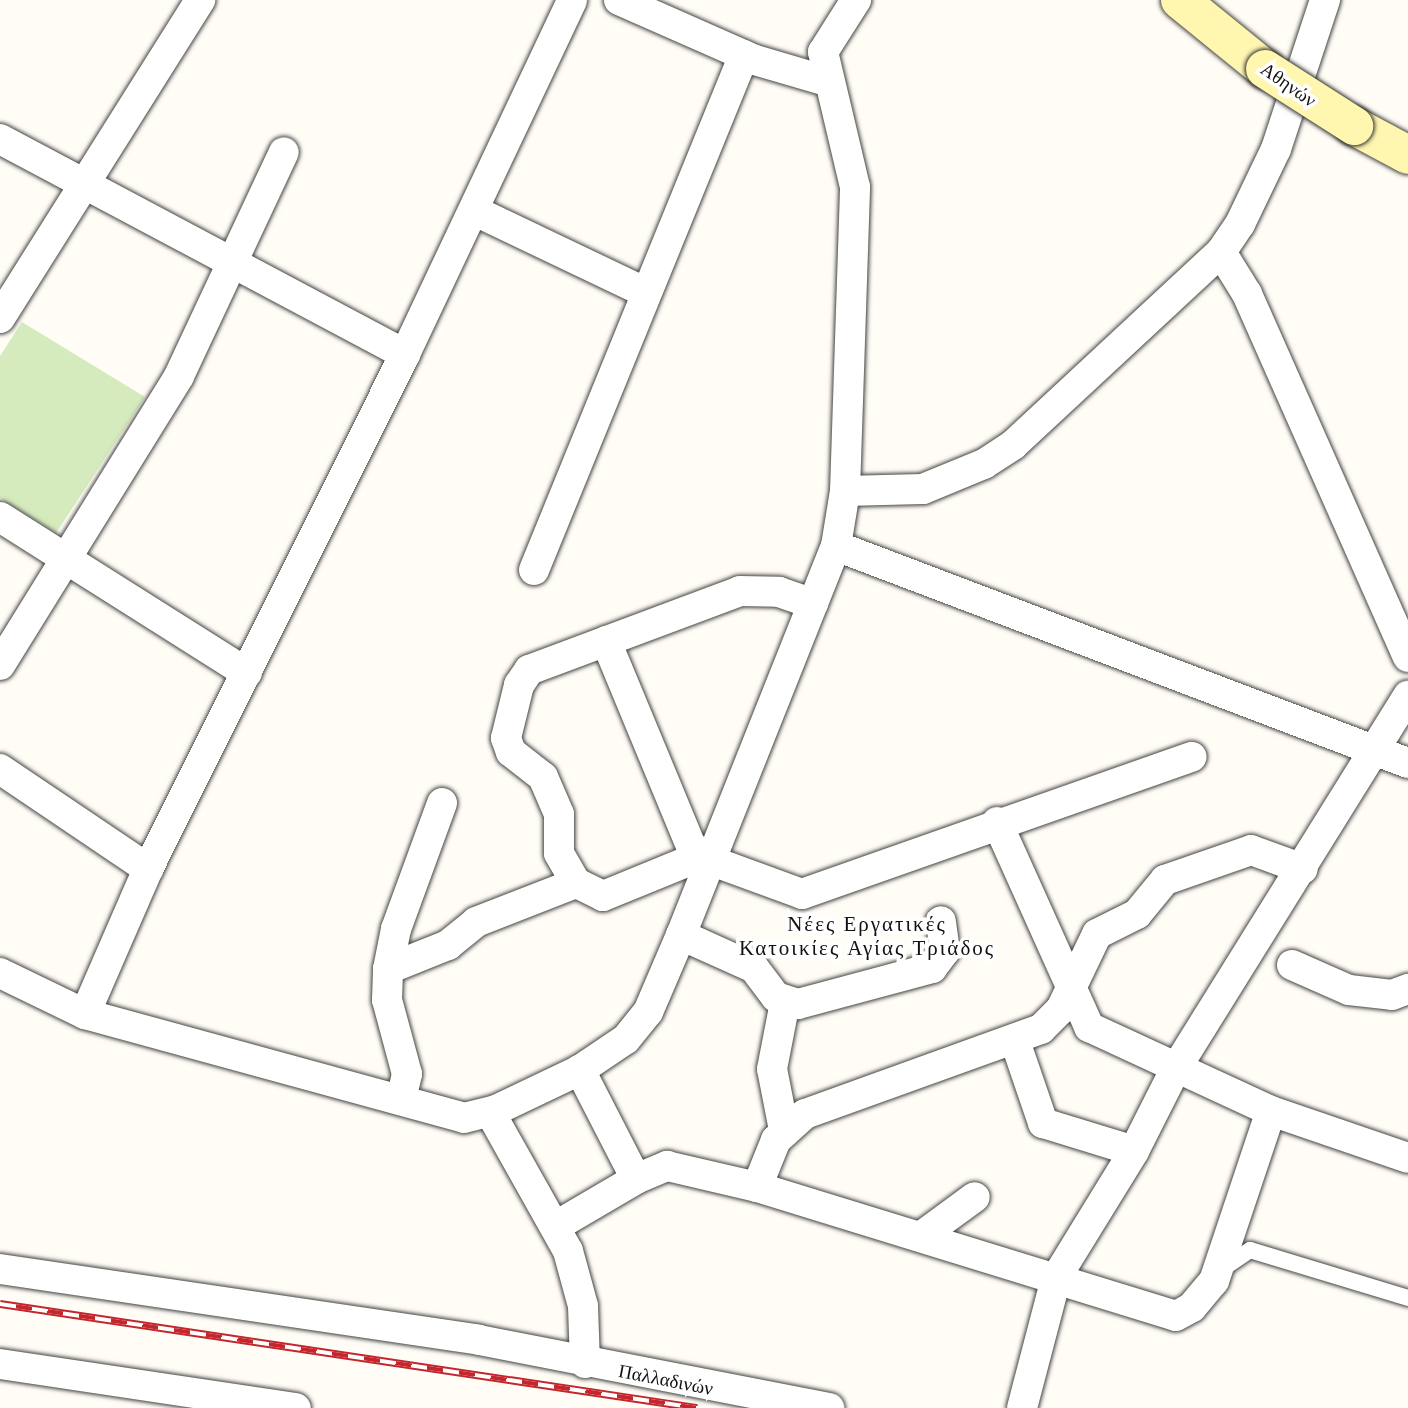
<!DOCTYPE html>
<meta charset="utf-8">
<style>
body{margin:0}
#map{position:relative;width:1408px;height:1408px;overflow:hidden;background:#fffdf5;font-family:"PT Serif",serif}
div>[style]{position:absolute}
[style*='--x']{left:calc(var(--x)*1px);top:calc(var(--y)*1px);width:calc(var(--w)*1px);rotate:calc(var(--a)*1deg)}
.green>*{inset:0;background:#d5ebbd}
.roads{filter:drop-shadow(0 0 2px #444) drop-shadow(0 0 2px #444)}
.lane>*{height:16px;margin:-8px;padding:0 8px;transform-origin:8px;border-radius:8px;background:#fff}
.street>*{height:30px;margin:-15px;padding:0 15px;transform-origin:15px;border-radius:15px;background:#fff}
.secondary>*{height:38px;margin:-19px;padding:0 19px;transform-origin:19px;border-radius:19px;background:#fff6b0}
.rail>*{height:8px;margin-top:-4px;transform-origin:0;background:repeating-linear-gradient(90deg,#fff 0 16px,#c4262e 0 32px);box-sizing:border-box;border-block:2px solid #c4262e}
.bridges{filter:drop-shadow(0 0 2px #333) drop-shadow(0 0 2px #333)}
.secondary-bridge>*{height:38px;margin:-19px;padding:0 19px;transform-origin:19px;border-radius:19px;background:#fff6b0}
span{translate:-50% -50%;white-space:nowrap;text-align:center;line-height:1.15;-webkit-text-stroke:7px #fff;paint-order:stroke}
.street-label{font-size:19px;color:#111}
.neighbourhood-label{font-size:21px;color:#111;letter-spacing:2px}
</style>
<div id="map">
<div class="green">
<div style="clip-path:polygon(22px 322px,145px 397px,56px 533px,0 498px,0 356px)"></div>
</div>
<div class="roads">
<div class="lane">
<div style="--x:1222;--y:1269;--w:34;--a:-34"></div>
<div style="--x:1250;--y:1250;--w:165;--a:16.9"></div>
</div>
<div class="street">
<div style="--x:619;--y:0;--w:149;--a:23.8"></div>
<div style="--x:755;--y:60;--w:75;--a:16.3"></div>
<div style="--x:0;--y:139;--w:459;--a:28"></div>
<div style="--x:475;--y:211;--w:188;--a:25.5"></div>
<div style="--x:1221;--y:252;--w:49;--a:58.2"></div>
<div style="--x:1247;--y:294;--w:397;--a:66.1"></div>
<div style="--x:0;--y:318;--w:376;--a:-57.8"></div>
<div style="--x:845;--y:491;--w:78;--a:-1.5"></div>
<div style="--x:923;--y:489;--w:66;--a:-22.3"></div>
<div style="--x:984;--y:464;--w:35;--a:-33"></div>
<div style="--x:1013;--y:445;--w:284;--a:-42.9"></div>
<div style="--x:1221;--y:252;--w:34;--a:-56"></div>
<div style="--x:1240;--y:224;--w:83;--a:-64.4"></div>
<div style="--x:1276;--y:149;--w:157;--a:-71.8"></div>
<div style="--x:0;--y:517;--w:292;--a:32.3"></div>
<div style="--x:836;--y:546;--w:612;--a:20.78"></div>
<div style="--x:534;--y:570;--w:556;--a:-67.82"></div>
<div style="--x:606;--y:641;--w:222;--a:67.5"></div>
<div style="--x:691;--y:846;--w:26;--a:36"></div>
<div style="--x:712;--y:861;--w:96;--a:20.1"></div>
<div style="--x:802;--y:894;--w:413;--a:-19.4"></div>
<div style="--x:0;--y:665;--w:340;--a:-58.2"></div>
<div style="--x:179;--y:376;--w:247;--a:-64.9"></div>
<div style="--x:0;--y:769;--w:179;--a:34"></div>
<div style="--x:997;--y:822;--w:225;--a:65.8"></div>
<div style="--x:1089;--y:1027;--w:200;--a:24.8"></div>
<div style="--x:1271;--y:1111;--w:145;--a:18.9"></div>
<div style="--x:701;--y:856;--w:106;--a:157.8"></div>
<div style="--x:603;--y:896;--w:30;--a:-154"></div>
<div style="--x:576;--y:883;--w:34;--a:-120"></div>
<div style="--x:559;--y:853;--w:39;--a:-90"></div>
<div style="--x:559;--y:814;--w:40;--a:-113.4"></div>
<div style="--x:543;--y:777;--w:41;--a:-142"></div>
<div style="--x:511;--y:752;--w:15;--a:-110"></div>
<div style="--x:506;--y:738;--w:55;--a:-76.2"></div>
<div style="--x:519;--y:685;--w:18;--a:-56"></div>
<div style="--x:529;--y:670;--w:225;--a:-20.5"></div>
<div style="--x:740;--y:591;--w:39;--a:1"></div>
<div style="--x:779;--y:592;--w:36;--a:19"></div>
<div style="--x:681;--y:935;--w:80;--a:24.3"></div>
<div style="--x:754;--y:968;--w:36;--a:53"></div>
<div style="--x:776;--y:997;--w:23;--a:18"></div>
<div style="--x:798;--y:1004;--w:139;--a:-15"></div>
<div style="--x:932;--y:968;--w:21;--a:-53"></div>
<div style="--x:945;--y:951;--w:30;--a:-98"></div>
<div style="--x:1292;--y:965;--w:62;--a:23.7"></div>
<div style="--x:1349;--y:990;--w:43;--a:6.6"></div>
<div style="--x:1392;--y:995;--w:17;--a:-21"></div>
<div style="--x:388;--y:969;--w:65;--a:-21.8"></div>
<div style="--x:448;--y:945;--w:36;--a:-39"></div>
<div style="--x:476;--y:922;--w:107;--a:-21.3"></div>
<div style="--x:0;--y:973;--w:94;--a:25.8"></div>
<div style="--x:85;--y:1014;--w:393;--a:15.3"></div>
<div style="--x:464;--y:1118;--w:33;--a:-14"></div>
<div style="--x:496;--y:1110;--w:93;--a:-25.5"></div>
<div style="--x:580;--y:1070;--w:55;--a:-34"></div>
<div style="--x:626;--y:1039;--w:35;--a:-51"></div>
<div style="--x:648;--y:1012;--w:84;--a:-66.8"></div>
<div style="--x:681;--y:935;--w:419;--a:-68.3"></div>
<div style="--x:836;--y:546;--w:56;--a:-80.7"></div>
<div style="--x:845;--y:491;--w:304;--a:-88.1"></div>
<div style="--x:855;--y:187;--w:139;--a:-103.3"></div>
<div style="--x:823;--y:52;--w:62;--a:-57.6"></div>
<div style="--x:85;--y:1014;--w:158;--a:-66.5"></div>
<div style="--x:148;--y:869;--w:576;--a:-63.48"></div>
<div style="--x:405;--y:354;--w:391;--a:-64.7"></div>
<div style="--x:1015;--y:1041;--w:87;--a:71.1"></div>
<div style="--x:1043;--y:1123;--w:95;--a:17.1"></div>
<div style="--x:401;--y:1100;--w:27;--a:-77"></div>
<div style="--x:407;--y:1074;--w:77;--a:-105.1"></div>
<div style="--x:387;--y:1000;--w:31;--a:-88"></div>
<div style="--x:388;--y:969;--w:41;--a:-78.7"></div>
<div style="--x:396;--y:929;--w:134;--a:-69.9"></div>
<div style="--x:490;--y:1112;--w:159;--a:60.7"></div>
<div style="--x:568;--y:1251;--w:57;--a:74.7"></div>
<div style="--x:583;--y:1306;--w:57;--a:88"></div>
<div style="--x:784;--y:1130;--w:62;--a:-101.1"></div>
<div style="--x:772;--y:1069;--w:68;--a:-79"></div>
<div style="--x:636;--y:1179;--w:34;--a:-23"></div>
<div style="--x:667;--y:1166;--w:92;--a:13.1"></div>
<div style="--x:757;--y:1187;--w:438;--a:17.1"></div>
<div style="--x:1176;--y:1316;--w:18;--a:-29"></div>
<div style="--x:1192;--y:1307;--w:34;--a:-50"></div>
<div style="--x:1214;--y:1281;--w:179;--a:-71.5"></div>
<div style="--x:757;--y:1187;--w:51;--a:-68"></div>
<div style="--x:776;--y:1140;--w:39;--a:-42"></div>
<div style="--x:805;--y:1114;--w:251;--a:-19.8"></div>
<div style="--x:1041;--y:1029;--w:28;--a:-45"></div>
<div style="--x:1061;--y:1009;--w:83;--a:-64.4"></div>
<div style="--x:1097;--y:934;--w:45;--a:-26.6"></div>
<div style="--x:1137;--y:914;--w:44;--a:-50.5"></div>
<div style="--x:1165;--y:880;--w:91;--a:-19.2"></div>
<div style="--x:1251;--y:850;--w:55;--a:20.1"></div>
<div style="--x:556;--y:1226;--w:93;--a:-30.4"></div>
<div style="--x:636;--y:1179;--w:123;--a:-117.2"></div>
<div style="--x:923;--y:1235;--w:64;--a:-36.2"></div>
<div style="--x:0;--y:1269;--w:484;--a:8.4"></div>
<div style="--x:479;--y:1340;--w:357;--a:11"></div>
<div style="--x:0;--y:1364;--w:299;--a:8.5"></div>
<div style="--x:1022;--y:1408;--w:134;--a:-75.3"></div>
<div style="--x:1056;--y:1278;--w:149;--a:-58.4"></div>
<div style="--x:1134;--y:1151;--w:91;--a:-63.2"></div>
<div style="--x:1175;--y:1070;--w:441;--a:-58.1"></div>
</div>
<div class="secondary">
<div style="--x:1180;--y:0;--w:109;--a:39.1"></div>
<div style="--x:1354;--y:126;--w:61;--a:28.2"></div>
</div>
</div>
<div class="rail">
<div style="--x:0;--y:1304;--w:705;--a:8.49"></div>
</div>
<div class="bridges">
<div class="secondary-bridge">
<div style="--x:1265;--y:69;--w:106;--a:32.6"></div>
</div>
</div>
<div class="street-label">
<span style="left:1289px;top:84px;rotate:35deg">Αθηνών</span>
<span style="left:666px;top:1379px;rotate:11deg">Παλλαδινών</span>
</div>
<div class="neighbourhood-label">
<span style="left:867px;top:935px">Νέες Εργατικές<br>Κατοικίες Αγίας Τριάδος</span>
</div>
</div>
